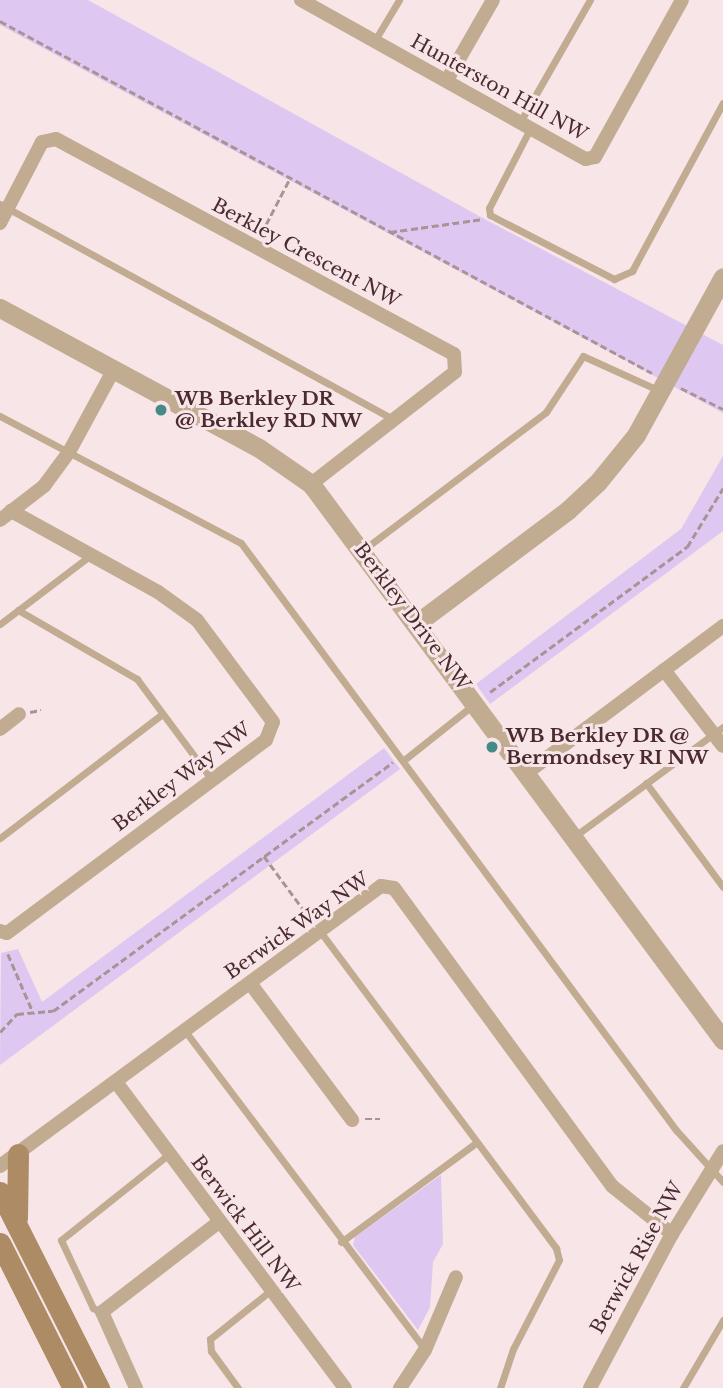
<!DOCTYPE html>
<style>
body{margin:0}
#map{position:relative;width:723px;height:1388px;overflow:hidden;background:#f7e5e7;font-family:"Libre Baskerville",serif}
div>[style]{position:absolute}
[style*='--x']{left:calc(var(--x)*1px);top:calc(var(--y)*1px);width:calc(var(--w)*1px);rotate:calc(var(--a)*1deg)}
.green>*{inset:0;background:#dec7f0}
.path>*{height:2.5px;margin-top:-1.25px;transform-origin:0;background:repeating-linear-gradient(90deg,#aa9295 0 7px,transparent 0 10.5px)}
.service>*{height:7px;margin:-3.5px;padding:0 3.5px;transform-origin:3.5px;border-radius:3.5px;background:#c1ab91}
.minor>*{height:14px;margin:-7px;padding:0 7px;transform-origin:7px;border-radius:7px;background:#c1ab91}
.tertiary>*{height:19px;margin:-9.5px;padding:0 9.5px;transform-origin:9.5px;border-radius:9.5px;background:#c1ab91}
.secondary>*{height:21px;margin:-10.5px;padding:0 10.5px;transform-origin:10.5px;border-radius:10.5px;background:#ad8c65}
.dots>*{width:19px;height:19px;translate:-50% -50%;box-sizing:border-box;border:4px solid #f7e5e7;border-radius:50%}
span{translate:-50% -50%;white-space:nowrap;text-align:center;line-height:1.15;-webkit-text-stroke:6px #f7e5e7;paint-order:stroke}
.street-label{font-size:19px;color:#4c2b30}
.poi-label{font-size:19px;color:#4c2b30;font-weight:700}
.left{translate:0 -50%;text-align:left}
</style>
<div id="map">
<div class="green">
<div style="clip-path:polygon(0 0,88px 0,479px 216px,723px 345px,723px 413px,0 25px)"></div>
<div style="clip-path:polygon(723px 456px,723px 531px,490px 704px,476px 684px,681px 529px)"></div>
<div style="clip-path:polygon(384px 748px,400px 769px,0 1065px,1px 953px,18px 949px,42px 1002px)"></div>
<div style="clip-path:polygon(441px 1175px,443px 1244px,433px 1262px,430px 1307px,418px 1330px,353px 1245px,355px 1237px)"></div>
</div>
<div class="path">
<div style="--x:0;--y:21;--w:741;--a:28.36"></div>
<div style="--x:390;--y:232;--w:94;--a:-8"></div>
<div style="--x:261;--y:234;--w:63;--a:-62.6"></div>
<div style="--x:681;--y:388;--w:47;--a:26.6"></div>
<div style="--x:490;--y:692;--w:245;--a:-36.4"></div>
<div style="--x:687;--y:547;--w:69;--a:-58.6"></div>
<div style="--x:30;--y:712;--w:11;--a:-10"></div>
<div style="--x:264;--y:856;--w:81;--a:53.6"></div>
<div style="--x:8;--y:954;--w:63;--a:66.7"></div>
<div style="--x:0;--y:1032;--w:25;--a:-47"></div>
<div style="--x:17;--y:1014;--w:36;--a:-5"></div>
<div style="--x:53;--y:1011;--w:421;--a:-36.2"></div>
<div style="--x:365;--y:1119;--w:15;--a:0"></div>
</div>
<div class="service">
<div style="--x:375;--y:40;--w:47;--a:-59"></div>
<div style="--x:520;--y:122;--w:141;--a:-60.2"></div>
<div style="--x:531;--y:127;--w:91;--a:117.4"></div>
<div style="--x:489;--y:208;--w:7;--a:82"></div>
<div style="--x:490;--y:215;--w:140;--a:27.3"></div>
<div style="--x:614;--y:279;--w:20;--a:-24"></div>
<div style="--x:632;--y:271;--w:191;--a:-61.6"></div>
<div style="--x:0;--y:204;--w:447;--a:28.7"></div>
<div style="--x:0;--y:416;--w:272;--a:27.8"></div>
<div style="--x:241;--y:543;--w:731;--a:53.46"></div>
<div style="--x:676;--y:1130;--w:70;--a:47.9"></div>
<div style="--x:363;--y:550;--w:229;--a:-37"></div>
<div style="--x:546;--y:412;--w:67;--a:-56.5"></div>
<div style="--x:583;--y:356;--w:82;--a:24.4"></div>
<div style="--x:18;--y:610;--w:138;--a:30.1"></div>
<div style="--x:137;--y:679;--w:126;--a:53.4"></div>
<div style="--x:0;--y:624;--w:114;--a:-37.2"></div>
<div style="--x:404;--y:760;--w:87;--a:-38.5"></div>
<div style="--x:646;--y:783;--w:129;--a:53.5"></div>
<div style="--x:575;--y:836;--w:184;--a:-36.4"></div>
<div style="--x:0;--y:838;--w:204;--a:-37.4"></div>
<div style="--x:319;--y:930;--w:397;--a:53.3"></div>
<div style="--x:556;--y:1248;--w:12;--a:76"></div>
<div style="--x:559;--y:1260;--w:100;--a:117.3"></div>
<div style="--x:513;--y:1349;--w:41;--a:108.4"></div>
<div style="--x:185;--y:1031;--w:398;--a:53"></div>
<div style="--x:341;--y:1242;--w:167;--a:-36.3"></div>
<div style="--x:102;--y:1312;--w:10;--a:-156"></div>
<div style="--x:93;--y:1308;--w:75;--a:-115.2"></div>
<div style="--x:61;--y:1240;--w:138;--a:-38.5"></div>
<div style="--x:238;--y:1388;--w:46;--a:-126.1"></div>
<div style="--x:211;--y:1351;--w:12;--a:-95"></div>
<div style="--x:210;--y:1339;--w:77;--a:-38.7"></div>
<div style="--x:683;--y:1388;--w:79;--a:-59.5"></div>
</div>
<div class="minor">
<div style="--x:301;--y:0;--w:326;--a:29.2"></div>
<div style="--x:586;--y:159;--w:9;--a:-13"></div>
<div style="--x:595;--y:157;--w:179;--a:-61"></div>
<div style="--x:447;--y:80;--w:92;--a:-60.1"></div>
<div style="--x:0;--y:223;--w:91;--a:-62.6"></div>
<div style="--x:42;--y:142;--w:14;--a:-12"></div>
<div style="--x:56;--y:139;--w:452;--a:28.4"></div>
<div style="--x:454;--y:354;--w:18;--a:87"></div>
<div style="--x:455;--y:372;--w:182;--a:142.1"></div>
<div style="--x:0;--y:520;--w:56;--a:-37.7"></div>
<div style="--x:44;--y:486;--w:42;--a:-53.7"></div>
<div style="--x:69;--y:452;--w:92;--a:-61.5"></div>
<div style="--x:664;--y:670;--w:96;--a:52.2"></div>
<div style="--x:0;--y:729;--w:24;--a:-38"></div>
<div style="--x:528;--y:772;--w:244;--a:-36.8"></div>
<div style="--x:0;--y:931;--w:7;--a:16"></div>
<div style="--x:7;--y:933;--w:323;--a:-36.7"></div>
<div style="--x:266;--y:740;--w:19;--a:-69"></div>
<div style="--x:273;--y:722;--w:127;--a:-126.7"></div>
<div style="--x:197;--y:620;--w:48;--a:-144.3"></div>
<div style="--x:158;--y:592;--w:168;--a:-151.1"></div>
<div style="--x:250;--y:983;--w:171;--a:53.3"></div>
<div style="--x:116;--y:1082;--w:382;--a:53.2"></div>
<div style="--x:0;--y:1166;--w:473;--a:-36.3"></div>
<div style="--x:381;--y:886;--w:13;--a:9"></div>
<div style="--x:394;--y:888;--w:369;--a:53.8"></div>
<div style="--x:612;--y:1186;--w:77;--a:38.7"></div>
<div style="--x:136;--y:1388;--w:83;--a:-114.1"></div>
<div style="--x:102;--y:1312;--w:148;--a:-37.6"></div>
<div style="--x:400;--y:1388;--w:45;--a:-56.7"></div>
<div style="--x:425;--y:1350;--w:79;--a:-67"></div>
<div style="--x:590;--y:1388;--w:174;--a:-62"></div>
<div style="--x:672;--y:1234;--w:97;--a:-58.4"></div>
</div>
<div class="tertiary">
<div style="--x:0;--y:308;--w:294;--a:28.4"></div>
<div style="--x:259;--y:448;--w:63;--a:34.7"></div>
<div style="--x:311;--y:484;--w:692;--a:53.46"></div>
<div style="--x:417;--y:623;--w:189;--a:-36.8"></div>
<div style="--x:568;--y:510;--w:41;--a:-43"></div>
<div style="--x:598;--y:482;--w:60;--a:-51"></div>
<div style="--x:636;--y:435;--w:180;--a:-61.2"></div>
</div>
<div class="secondary">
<div style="--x:0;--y:1192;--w:220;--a:63.2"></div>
<div style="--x:17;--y:1218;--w:64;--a:-89.1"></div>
<div style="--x:0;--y:1243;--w:162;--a:63.3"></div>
</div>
<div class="dots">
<div style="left:161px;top:410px;background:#448b87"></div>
<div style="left:492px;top:747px;background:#448b87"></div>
</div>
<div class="street-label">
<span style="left:499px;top:88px;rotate:29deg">Hunterston Hill NW</span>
<span style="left:306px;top:253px;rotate:28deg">Berkley Crescent NW</span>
<span style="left:412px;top:617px;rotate:53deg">Berkley Drive NW</span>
<span style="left:182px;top:777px;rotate:-37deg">Berkley Way NW</span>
<span style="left:297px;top:926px;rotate:-35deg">Berwick Way NW</span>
<span style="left:245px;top:1224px;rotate:53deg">Berwick Hill NW</span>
<span style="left:637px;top:1258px;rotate:-61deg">Berwick Rise NW</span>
</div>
<div class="poi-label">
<span class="left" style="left:175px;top:410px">WB Berkley DR<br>@ Berkley RD NW</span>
<span class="left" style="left:506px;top:747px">WB Berkley DR @<br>Bermondsey RI NW</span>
</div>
</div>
